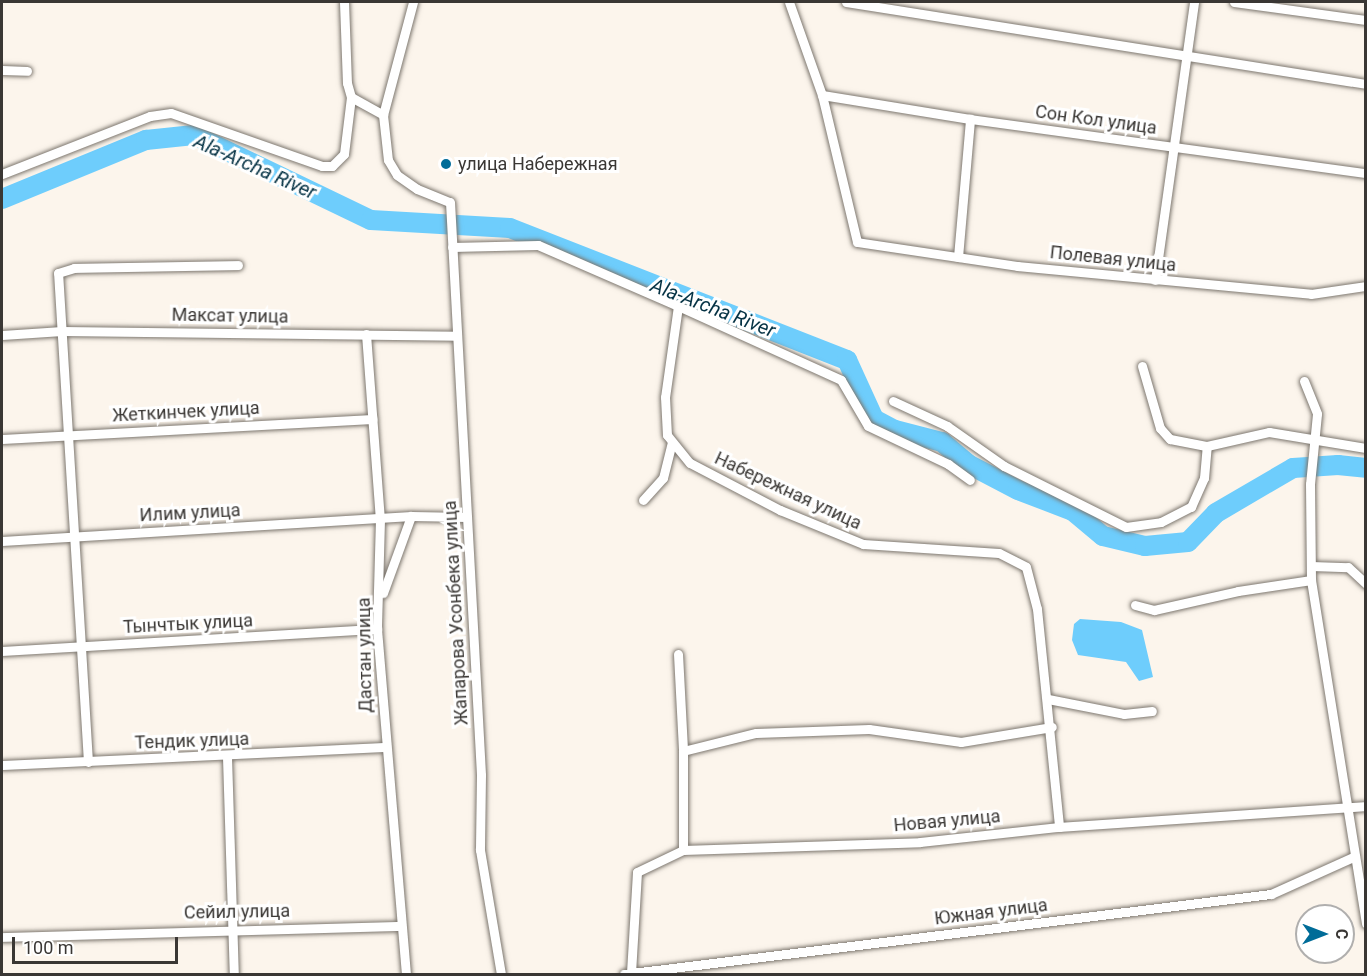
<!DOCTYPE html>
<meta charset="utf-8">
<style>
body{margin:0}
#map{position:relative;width:1367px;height:976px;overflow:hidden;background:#fcf5ec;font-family:Roboto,sans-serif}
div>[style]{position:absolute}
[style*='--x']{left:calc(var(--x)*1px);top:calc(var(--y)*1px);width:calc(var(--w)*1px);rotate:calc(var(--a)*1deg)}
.water>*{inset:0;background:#6ecdfc}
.river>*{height:20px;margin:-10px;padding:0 10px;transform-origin:10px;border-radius:10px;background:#6ecdfc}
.roads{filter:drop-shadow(0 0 2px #7d776f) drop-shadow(0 0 2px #7d776f)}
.street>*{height:9px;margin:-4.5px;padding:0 4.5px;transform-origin:4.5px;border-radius:4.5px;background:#fff}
.dots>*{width:16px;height:16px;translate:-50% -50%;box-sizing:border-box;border:3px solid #fff;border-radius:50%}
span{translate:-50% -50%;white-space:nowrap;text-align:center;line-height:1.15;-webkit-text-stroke:6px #fff;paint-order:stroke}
.street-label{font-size:18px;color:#3a3734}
.poi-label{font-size:18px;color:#3a3734}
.left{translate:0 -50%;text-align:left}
.water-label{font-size:20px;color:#063345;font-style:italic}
.frame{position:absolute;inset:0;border:3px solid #3a3734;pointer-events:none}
.north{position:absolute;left:1295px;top:904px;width:60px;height:60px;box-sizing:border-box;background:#fff;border:2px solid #b0afae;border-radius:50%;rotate:90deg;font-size:16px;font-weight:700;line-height:24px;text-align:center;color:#3a3734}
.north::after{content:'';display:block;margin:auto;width:21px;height:27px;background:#006c98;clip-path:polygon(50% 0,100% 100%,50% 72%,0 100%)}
.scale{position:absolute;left:12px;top:937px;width:166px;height:27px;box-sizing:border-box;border:3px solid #3a3734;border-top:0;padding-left:8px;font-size:18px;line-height:21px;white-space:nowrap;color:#3a3734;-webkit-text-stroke:4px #fff;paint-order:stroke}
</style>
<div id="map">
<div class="water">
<div style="clip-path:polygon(1080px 619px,1121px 622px,1142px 630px,1153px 677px,1139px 681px,1126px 662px,1078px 655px,1072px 640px,1074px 624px)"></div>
</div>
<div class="river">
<div style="--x:2;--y:199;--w:156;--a:-22.3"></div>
<div style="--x:146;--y:140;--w:48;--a:-5.9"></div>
<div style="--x:194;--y:135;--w:196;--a:25.7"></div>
<div style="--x:371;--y:220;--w:139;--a:3.3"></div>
<div style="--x:510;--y:228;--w:362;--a:21.4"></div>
<div style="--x:847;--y:360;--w:65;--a:65.4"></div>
<div style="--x:874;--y:419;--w:24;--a:28"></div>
<div style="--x:895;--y:430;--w:49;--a:14.3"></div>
<div style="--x:942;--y:442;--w:34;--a:40"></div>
<div style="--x:968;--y:464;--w:56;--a:27.5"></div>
<div style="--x:1018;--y:490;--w:59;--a:20.9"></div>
<div style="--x:1073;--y:511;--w:39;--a:40"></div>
<div style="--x:1103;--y:536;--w:43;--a:13.4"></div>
<div style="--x:1145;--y:546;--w:43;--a:-5.3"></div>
<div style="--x:1188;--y:542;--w:40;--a:-46"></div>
<div style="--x:1216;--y:513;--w:89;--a:-30.3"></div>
<div style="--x:1293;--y:468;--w:45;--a:-3.8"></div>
<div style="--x:1338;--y:465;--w:28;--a:6"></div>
</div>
<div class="roads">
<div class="street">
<div style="--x:344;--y:2;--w:81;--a:87.9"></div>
<div style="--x:347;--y:83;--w:15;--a:74"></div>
<div style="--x:351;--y:97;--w:37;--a:29"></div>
<div style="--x:383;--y:115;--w:45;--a:83.7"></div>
<div style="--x:388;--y:160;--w:17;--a:59"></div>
<div style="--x:397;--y:175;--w:24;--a:35"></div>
<div style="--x:417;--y:189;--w:35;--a:22"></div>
<div style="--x:450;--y:202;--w:574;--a:86.9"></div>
<div style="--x:481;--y:775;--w:75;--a:90.8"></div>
<div style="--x:480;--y:850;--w:126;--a:80.4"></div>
<div style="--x:789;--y:2;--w:99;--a:70.5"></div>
<div style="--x:822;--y:95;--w:151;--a:76.6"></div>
<div style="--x:857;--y:242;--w:162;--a:8.5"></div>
<div style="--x:1017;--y:266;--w:295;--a:5.4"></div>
<div style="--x:1311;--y:294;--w:56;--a:-8.3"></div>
<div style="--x:846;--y:2;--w:526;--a:8.96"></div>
<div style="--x:1234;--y:2;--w:133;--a:7.8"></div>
<div style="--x:2;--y:70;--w:25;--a:2"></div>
<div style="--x:822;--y:95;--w:150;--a:9.2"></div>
<div style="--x:970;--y:119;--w:400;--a:7.8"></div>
<div style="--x:383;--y:115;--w:117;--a:-75.1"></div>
<div style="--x:2;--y:174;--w:159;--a:-21.4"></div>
<div style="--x:150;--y:116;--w:21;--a:-8"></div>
<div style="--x:171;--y:113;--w:160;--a:19.3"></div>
<div style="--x:322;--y:166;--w:10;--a:0"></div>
<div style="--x:332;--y:166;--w:17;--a:-45"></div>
<div style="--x:344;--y:154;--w:57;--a:-83"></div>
<div style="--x:452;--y:247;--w:86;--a:-1.3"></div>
<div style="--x:538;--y:245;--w:153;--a:23.5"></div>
<div style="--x:678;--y:306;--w:179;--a:24.4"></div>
<div style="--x:841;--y:380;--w:53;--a:59.6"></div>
<div style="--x:868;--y:426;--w:89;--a:25.4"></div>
<div style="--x:948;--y:464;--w:27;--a:36"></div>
<div style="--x:958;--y:257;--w:139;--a:-85"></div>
<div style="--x:1155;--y:280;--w:281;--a:-82"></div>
<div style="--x:678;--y:306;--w:92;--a:98.1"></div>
<div style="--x:665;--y:397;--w:38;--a:87"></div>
<div style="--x:667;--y:435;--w:36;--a:51"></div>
<div style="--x:690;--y:463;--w:102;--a:27.6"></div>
<div style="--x:780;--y:510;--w:90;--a:22.3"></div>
<div style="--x:863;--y:544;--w:136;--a:3.8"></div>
<div style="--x:999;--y:553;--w:30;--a:27"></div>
<div style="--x:1026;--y:567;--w:43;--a:75.3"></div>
<div style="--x:1037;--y:609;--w:219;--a:84.2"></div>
<div style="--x:366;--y:334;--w:186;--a:85.7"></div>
<div style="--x:380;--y:519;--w:110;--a:91.6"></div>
<div style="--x:377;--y:629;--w:346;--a:85.2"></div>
<div style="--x:2;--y:335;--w:60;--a:-3.8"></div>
<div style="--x:62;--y:331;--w:395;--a:0.7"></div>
<div style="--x:1142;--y:366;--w:65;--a:73.8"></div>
<div style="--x:1160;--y:428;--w:15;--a:48"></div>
<div style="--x:1170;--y:439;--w:38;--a:11"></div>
<div style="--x:1207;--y:446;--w:64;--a:-12.7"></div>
<div style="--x:1269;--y:432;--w:98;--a:9.4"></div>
<div style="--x:1304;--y:381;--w:35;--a:68"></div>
<div style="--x:1317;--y:414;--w:70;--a:95.7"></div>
<div style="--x:1310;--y:484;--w:96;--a:89.4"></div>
<div style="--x:1311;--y:580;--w:348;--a:80.9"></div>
<div style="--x:893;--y:401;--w:60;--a:24.8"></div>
<div style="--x:947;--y:426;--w:70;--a:35.1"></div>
<div style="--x:1004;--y:466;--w:136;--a:26.6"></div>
<div style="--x:1126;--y:527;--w:35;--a:-8"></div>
<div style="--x:1161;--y:522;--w:34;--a:-27"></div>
<div style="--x:1191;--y:507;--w:32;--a:-66"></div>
<div style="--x:1204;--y:478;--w:32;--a:-85"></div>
<div style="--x:2;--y:439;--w:371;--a:-3.1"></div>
<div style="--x:643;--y:500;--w:30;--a:-48"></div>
<div style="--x:663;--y:478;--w:37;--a:-76"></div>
<div style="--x:2;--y:541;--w:410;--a:-3.5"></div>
<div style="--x:411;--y:516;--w:56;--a:1"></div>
<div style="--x:1311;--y:566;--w:37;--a:2"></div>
<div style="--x:1348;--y:567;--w:25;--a:43"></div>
<div style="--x:383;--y:593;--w:82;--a:-70"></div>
<div style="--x:1135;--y:605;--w:20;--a:15"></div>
<div style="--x:1154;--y:610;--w:86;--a:-12.7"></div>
<div style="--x:1238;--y:591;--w:74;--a:-8.6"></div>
<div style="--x:2;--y:651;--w:376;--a:-3.4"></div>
<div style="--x:678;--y:654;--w:97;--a:87"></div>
<div style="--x:1048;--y:699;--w:77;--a:11.2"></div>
<div style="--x:1124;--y:714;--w:28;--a:-6"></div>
<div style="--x:227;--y:757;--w:217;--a:88.2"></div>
<div style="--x:88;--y:762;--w:490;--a:-93.5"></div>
<div style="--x:58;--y:273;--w:17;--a:-17"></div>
<div style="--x:74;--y:268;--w:164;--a:-1"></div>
<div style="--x:2;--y:765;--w:383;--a:-2.7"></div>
<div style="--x:683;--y:850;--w:99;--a:-90"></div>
<div style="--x:683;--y:751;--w:75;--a:-13.9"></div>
<div style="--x:756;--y:733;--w:113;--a:-2"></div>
<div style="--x:869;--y:729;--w:93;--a:8"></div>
<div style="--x:961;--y:742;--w:92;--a:-9.4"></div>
<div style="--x:2;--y:937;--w:399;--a:-1.6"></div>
<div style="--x:631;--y:973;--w:101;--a:-86.6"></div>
<div style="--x:637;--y:872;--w:51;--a:-25.6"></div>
<div style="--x:683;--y:850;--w:237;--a:-1.9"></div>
<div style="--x:920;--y:842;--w:140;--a:-6.2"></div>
<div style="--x:1059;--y:827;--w:308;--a:-3.9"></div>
<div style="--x:624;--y:974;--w:652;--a:-7.05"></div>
<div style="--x:1271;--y:894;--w:92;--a:-24.3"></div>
</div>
</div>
<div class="dots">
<div style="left:446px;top:164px;background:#006c98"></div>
</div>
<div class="street-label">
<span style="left:1096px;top:120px;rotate:8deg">Сон Кол улица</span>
<span style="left:1113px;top:259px;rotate:6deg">Полевая улица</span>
<span style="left:230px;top:316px;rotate:1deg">Максат улица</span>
<span style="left:186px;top:412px;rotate:-3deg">Жеткинчек улица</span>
<span style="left:788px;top:491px;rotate:25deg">Набережная улица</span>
<span style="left:190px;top:513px;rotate:-3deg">Илим улица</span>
<span style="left:456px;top:613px;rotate:-93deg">Жапарова Усонбека улица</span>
<span style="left:188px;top:624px;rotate:-3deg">Тынчтык улица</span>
<span style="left:365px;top:655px;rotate:-91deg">Дастан улица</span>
<span style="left:192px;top:741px;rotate:-2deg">Тендик улица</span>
<span style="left:947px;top:821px;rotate:-5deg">Новая улица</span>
<span style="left:237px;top:912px;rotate:-1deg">Сейил улица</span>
<span style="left:991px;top:912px;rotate:-7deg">Южная улица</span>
</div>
<div class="poi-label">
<span class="left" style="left:458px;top:164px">улица Набережная</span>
</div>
<div class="water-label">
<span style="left:255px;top:167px;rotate:24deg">Ala-Archa River</span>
<span style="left:713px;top:308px;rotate:21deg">Ala-Archa River</span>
</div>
<div class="frame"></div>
<div class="north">С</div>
<div class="scale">100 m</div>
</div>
